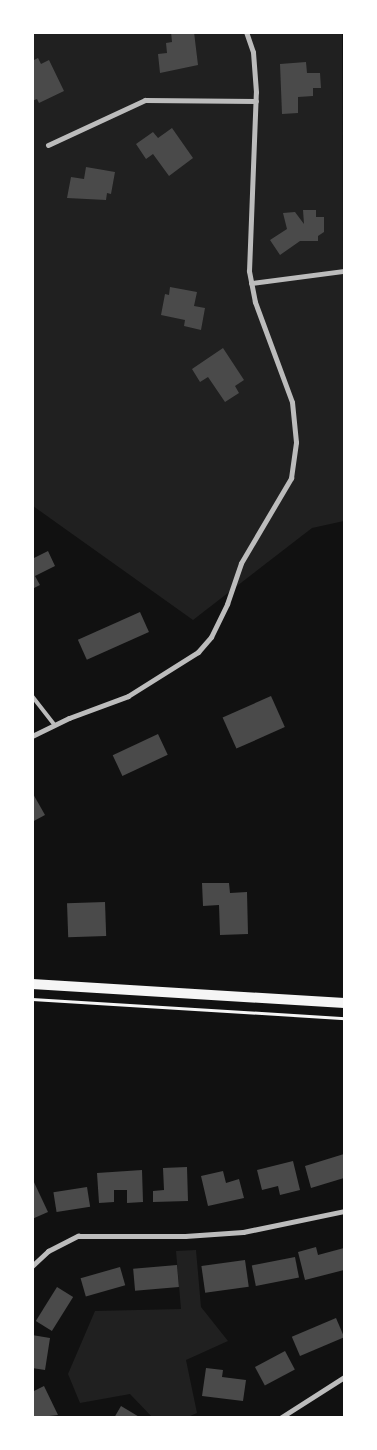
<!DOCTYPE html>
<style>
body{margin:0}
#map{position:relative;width:377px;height:1450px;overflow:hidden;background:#111;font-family:"PT Sans Narrow",sans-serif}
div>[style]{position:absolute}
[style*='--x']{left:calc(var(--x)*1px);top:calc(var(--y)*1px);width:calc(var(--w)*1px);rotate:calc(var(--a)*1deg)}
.green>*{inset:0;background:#202020}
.building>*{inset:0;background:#4a4a4a;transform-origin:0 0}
.path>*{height:2.5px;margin:-1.25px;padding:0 1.25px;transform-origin:1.25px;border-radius:1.25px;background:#f5f5f5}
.service>*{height:4px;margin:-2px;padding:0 2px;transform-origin:2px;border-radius:2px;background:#bcbcbc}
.minor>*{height:5px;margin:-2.5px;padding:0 2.5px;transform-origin:2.5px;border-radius:2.5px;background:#bcbcbc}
.secondary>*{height:10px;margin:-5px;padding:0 5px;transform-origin:5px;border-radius:5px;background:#f5f5f5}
span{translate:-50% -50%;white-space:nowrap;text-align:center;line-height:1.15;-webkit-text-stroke:4.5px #fff;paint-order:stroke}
.frame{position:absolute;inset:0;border:34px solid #fff;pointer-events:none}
</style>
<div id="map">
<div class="green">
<div style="clip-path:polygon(342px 32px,344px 521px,312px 528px,193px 620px,33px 506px,33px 33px)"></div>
<div style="clip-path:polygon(196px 1250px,201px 1307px,228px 1341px,186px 1360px,197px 1413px,188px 1417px,152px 1417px,130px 1394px,80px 1403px,68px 1374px,95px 1311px,181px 1309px,176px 1251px)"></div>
</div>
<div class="building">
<div style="clip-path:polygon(171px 32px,194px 32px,198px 65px,160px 73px,158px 54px,167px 53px,166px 43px,172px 42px)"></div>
<div style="clip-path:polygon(38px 58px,41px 64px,49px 60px,64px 91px,39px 103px,37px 99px,32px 101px,32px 61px)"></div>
<div style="clip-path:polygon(306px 62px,307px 73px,320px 73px,321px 88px,313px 88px,313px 96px,298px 97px,298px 113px,282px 114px,280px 64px)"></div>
<div style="clip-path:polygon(172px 128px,193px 158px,169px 176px,153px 154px,146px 159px,136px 144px,153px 132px,158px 138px)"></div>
<div style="clip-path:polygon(86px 167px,115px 172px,111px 194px,107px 193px,106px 200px,67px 198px,71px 177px,84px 179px)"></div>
<div style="clip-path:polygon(303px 210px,316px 210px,316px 217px,324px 217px,324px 232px,318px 236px,318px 241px,300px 241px,280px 255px,270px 240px,287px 229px,283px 213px,295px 212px,304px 224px)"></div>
<div style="clip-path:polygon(170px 287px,197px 292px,194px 306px,205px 308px,201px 330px,184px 326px,185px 320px,161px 315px,165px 294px,169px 295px)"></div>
<div style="clip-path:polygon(223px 348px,244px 380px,235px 386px,239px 393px,225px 402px,208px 377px,200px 382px,192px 369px)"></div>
<div style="clip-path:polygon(48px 551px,55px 566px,35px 576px,40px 585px,32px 589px,32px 559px)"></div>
<div style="left:140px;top:612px;width:22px;height:68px;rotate:66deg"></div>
<div style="left:271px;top:696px;width:34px;height:53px;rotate:66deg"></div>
<div style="left:158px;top:734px;width:23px;height:50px;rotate:65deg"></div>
<div style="clip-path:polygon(32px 792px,45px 815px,32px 822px)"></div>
<div style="clip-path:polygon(202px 883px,229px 883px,230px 893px,247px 892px,248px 934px,220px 935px,219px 905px,203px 906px)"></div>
<div style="left:105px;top:902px;width:34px;height:38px;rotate:88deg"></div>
<div style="clip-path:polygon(344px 1154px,344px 1178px,311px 1188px,305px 1166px)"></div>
<div style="clip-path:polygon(293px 1161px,300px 1190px,280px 1195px,278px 1186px,262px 1190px,257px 1170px)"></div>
<div style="clip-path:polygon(187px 1167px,188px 1201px,153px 1202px,153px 1191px,164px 1190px,163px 1168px)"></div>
<div style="clip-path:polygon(142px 1170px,143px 1202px,127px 1203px,127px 1190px,114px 1190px,114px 1202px,99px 1203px,97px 1173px)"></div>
<div style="clip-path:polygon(223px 1171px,226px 1183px,239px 1179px,244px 1198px,208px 1206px,201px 1176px)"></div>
<div style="clip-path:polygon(32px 1178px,48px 1212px,32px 1219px)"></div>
<div style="left:87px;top:1187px;width:20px;height:34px;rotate:81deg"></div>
<div style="clip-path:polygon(316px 1247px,318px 1255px,344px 1248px,344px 1270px,305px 1280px,298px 1252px)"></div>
<div style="left:295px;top:1257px;width:21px;height:44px;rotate:79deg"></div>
<div style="left:245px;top:1260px;width:27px;height:44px;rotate:82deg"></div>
<div style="left:177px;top:1265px;width:22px;height:44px;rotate:85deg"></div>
<div style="left:120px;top:1267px;width:19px;height:41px;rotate:74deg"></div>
<div style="left:57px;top:1287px;width:19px;height:40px;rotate:32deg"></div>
<div style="left:336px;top:1318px;width:21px;height:48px;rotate:67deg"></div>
<div style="clip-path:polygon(32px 1335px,50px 1338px,45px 1370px,32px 1368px)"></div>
<div style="left:285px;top:1351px;width:21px;height:34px;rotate:62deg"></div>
<div style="clip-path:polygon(206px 1368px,223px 1370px,222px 1377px,246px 1380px,243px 1401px,202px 1396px)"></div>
<div style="clip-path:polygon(44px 1386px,58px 1415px,32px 1418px,32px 1392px)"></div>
<div style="clip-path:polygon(121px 1406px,141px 1418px,114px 1418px)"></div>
</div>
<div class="path">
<div style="--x:32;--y:999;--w:313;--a:3.5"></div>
</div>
<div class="service">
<div style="--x:32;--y:696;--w:37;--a:52"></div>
</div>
<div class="minor">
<div style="--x:48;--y:145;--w:107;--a:-24.9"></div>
<div style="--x:145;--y:100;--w:111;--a:0.5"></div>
<div style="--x:251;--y:283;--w:94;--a:-7.4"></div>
<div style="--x:32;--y:736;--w:41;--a:-25.9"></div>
<div style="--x:69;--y:718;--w:63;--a:-20.4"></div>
<div style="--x:128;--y:696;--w:83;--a:-32.2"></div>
<div style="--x:198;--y:652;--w:20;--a:-49"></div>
<div style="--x:211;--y:637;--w:37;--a:-64"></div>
<div style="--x:227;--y:604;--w:43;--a:-71.1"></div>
<div style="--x:241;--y:563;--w:99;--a:-59.5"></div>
<div style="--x:291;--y:478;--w:36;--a:-82"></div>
<div style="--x:296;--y:442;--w:40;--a:-95.7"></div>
<div style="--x:292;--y:402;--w:107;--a:-110.3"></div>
<div style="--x:255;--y:302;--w:32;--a:-101"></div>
<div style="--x:249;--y:271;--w:179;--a:-87.8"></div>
<div style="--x:256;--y:92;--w:40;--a:-94.3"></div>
<div style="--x:253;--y:52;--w:21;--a:-109"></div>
<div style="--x:32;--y:1266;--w:22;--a:-43"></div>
<div style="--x:48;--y:1251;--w:34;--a:-27"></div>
<div style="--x:78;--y:1236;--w:107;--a:0"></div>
<div style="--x:185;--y:1236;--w:58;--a:-3.9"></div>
<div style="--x:243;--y:1232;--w:103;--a:-11.7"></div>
<div style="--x:280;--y:1418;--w:76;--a:-32.6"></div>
</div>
<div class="secondary">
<div style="--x:32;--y:984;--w:313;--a:3.5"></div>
</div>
<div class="frame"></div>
</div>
